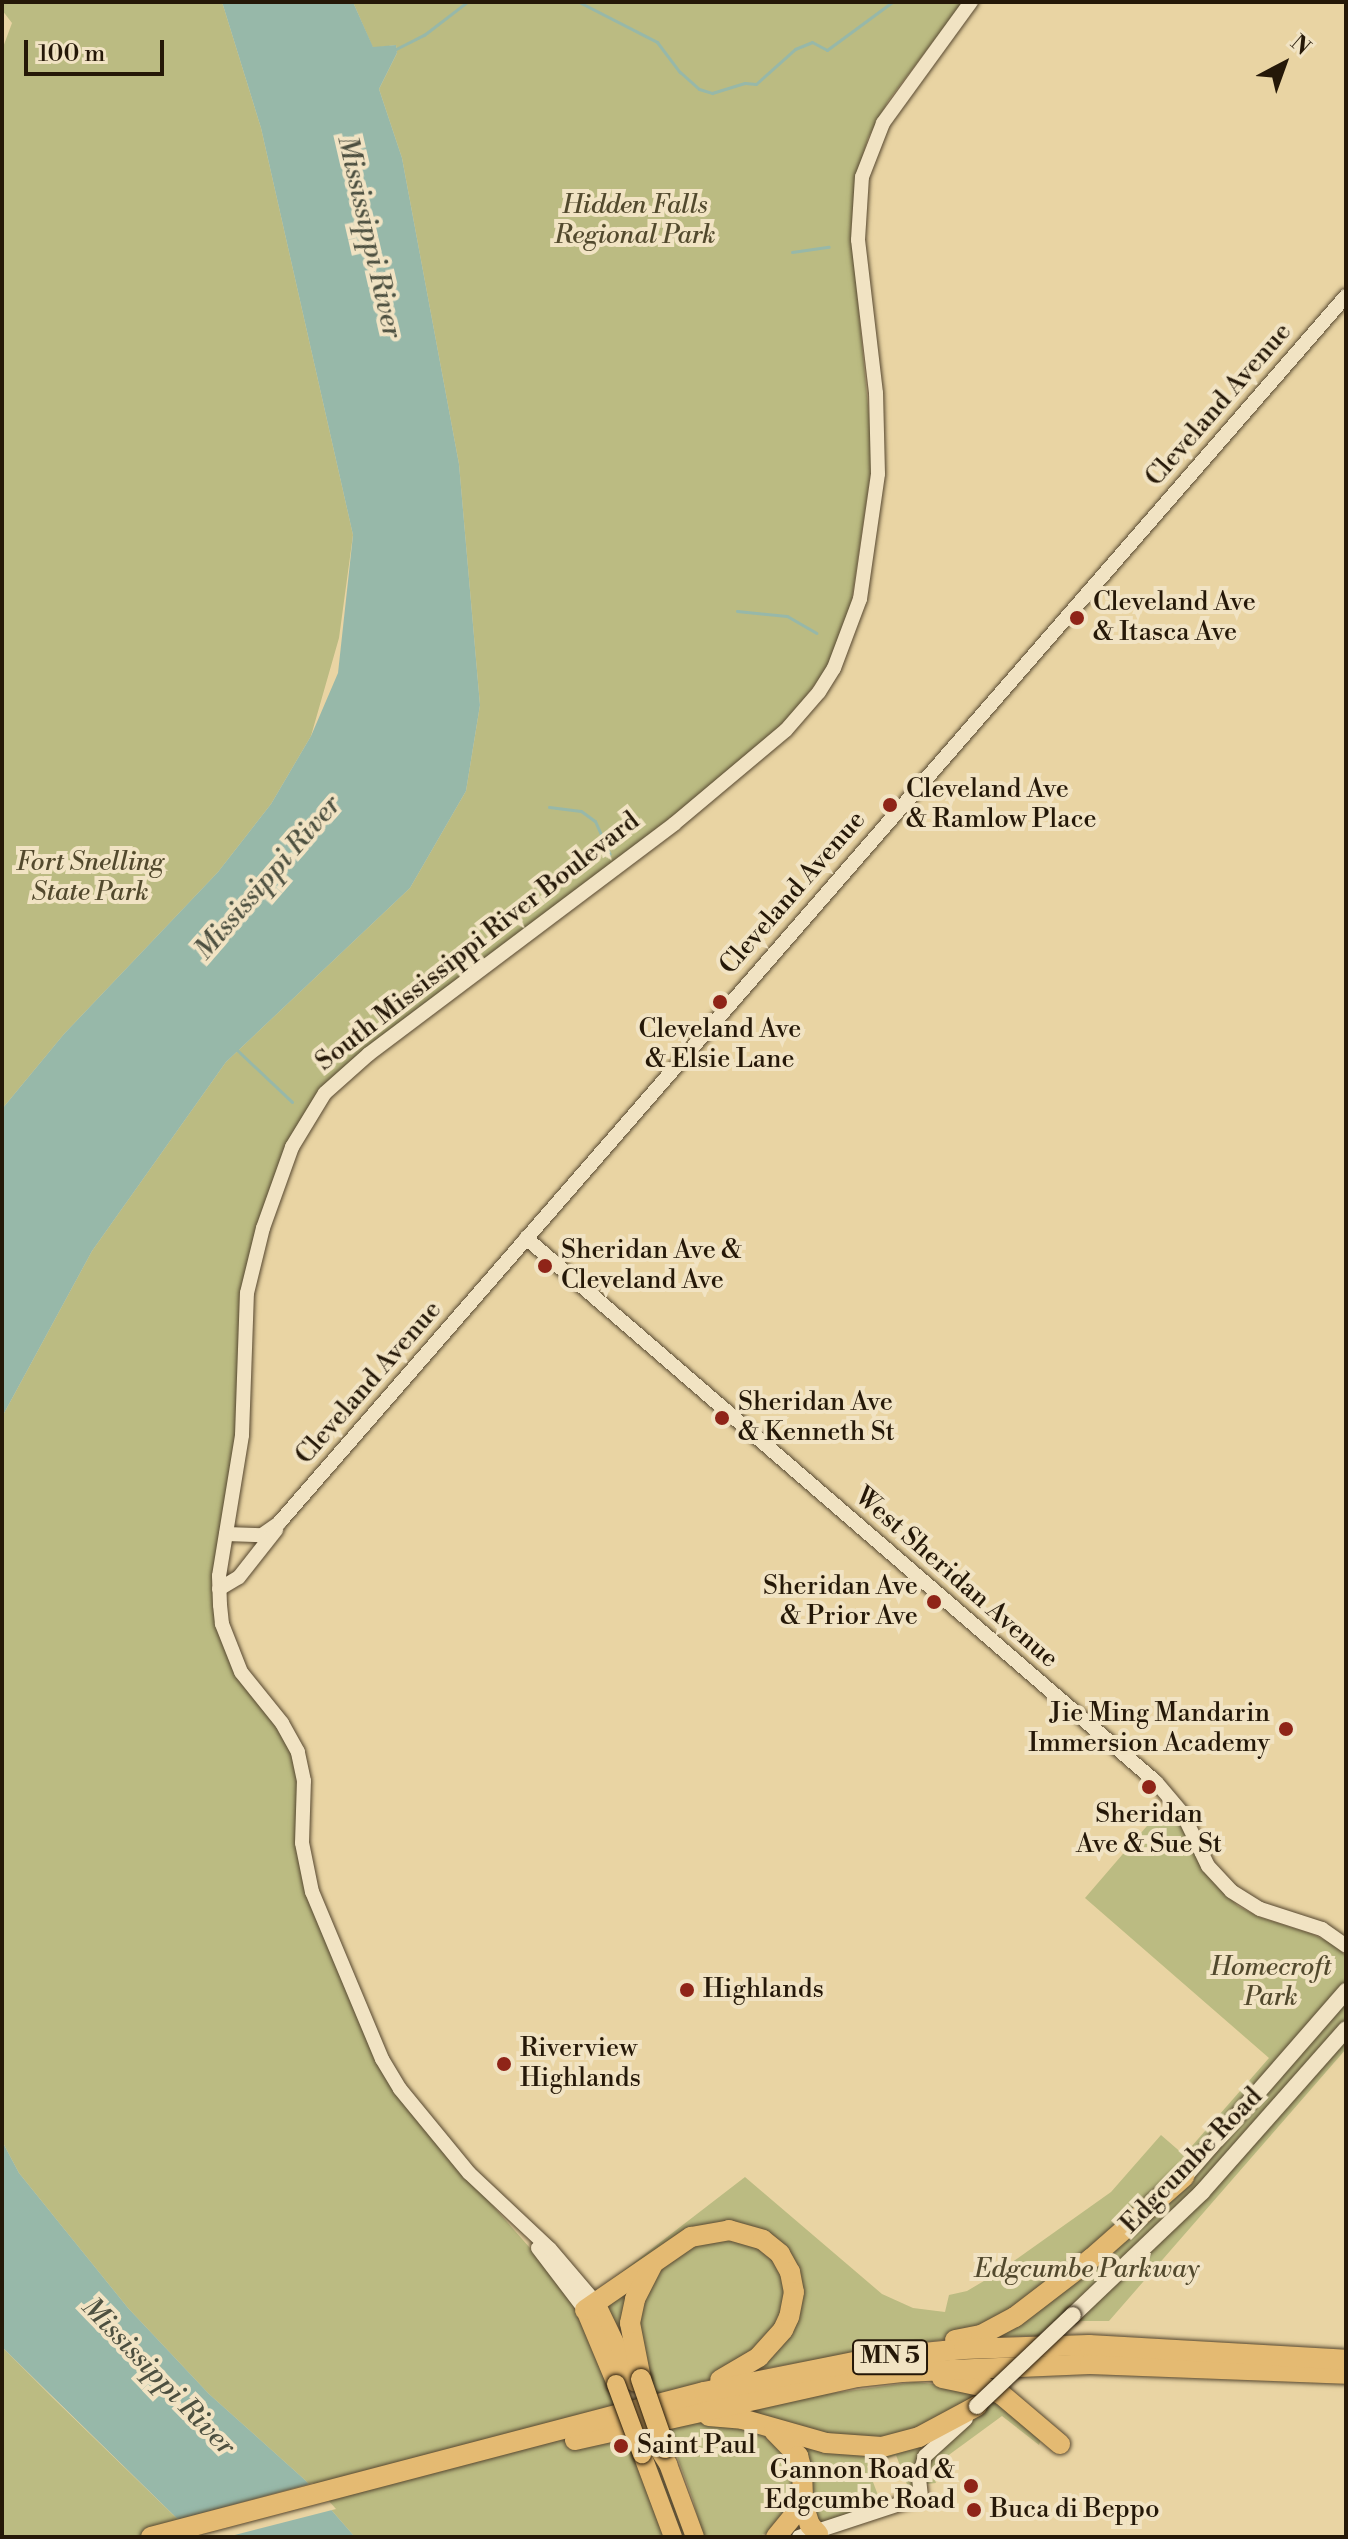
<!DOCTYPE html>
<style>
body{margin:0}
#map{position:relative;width:1348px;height:2539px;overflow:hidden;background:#e9d4a3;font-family:"Libre Bodoni",serif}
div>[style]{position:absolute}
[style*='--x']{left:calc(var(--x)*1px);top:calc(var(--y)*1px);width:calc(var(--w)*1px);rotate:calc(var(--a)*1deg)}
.green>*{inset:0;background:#bbbb82}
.water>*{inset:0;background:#97b8a9}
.pier>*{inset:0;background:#e9d4a3}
.stream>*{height:3px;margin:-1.5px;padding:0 1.5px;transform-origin:1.5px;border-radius:1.5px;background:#97b8a9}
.roads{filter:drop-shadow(0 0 2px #56472f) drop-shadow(0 0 2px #56472f)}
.tertiary>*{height:14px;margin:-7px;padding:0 7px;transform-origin:7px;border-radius:7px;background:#f1e3c3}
.secondary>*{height:16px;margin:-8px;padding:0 8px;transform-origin:8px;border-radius:8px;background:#f1e3c3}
.trunk>*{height:18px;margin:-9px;padding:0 9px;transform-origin:9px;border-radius:9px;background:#e4ba72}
.motorway>*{height:20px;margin:-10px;padding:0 10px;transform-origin:10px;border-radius:10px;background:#e4ba72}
.bridges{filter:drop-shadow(0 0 2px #251808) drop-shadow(0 0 2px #251808)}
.secondary-bridge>*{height:16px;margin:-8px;padding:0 8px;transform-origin:8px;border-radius:8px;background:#f1e3c3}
.trunk-bridge>*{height:18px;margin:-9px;padding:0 9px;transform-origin:9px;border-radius:9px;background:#e4ba72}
.motorway-bridge>*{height:20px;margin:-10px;padding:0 10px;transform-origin:10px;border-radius:10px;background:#e4ba72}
.dots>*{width:22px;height:22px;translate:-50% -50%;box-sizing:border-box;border:4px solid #f1e3c3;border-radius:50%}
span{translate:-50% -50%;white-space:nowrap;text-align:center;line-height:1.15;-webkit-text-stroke:8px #f1e3c3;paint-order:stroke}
.shield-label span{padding:2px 6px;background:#f1e3c3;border:2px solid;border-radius:6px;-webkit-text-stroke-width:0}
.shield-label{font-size:24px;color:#251808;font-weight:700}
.park-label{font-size:26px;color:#52492d;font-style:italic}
.street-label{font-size:26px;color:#251808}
.poi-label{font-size:26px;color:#251808}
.left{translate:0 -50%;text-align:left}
.right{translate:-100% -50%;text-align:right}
.water-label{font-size:28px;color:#4d5040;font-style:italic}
.frame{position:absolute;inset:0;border:4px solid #251808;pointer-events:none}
.north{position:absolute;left:1244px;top:24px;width:80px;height:80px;-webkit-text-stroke:6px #f1e3c3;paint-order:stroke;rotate:41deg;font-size:22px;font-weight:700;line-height:32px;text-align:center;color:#251808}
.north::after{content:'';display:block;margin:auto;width:28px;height:36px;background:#251808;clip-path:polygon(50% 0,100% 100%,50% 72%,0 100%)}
.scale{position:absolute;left:24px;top:40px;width:140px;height:36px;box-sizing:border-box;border:4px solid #251808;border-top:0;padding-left:10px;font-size:24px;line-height:28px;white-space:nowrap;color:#251808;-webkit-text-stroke:6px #f1e3c3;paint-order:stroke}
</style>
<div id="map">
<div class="green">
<div style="clip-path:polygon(2px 2px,222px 2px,261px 128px,353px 535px,339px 638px,311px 736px,271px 804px,218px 872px,64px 1034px,2px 1109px,2px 50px,12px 23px,2px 10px)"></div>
<div style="clip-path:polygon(353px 2px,963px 2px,888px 101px,868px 138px,855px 181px,851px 232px,873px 457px,851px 605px,827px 668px,798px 707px,750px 756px,454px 985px,313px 1104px,242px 1293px,236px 1462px,219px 1623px,291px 1746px,301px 1796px,302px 1858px,373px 2053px,411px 2113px,530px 2248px,583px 2318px,666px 2537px,355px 2537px,305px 2480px,209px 2394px,128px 2308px,19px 2173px,2px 2141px,2px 1417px,92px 1251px,226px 1062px,410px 888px,466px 791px,480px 705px,459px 464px,402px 158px,379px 89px,397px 53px,396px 45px,373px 48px)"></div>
<div style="clip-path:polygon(1165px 1805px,1178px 1815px,1197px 1859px,1214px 1883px,1238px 1906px,1259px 1917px,1312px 1934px,1333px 1944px,1346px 1956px,1346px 2049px,1109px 2321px,1054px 2321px,1038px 2336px,957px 2338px,895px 2346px,751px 2371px,762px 2359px,795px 2272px,721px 2225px,597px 2291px,745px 2177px,882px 2294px,913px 2308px,945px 2312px,949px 2295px,967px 2291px,994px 2275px,1111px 2192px,1161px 2135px,1184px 2155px,1269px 2058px,1085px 1898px)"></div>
<div style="clip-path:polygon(711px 2237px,760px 2243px,788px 2279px,776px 2332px,716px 2378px,654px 2395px,636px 2321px,656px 2266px)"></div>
<div style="clip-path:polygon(634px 2280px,627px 2332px,622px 2333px,605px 2305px)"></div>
<div style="clip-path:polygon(2px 2347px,53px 2398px,196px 2537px,2px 2537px)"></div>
<div style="clip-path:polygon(915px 2382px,981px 2389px,948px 2418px,868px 2442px,735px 2413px,811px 2396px)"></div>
<div style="clip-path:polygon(996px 2396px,1042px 2436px,1039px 2445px,1002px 2416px,931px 2468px,936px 2483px,927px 2484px,926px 2464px)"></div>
<div style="clip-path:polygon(708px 2420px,762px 2430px,791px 2455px,798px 2496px,774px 2530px,757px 2537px,703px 2537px,693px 2500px,666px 2426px)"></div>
<div style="clip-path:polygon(648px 2431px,655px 2449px,689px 2537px,680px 2537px,641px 2433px)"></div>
<div style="clip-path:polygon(939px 2433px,916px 2461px,913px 2491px,902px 2496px,900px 2491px,908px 2487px,896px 2455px,867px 2466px,879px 2498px,886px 2496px,888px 2501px,818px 2525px,800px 2441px,819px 2447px)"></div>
</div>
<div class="water">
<div style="clip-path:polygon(222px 2px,353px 2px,373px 47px,396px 45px,397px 53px,379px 89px,402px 158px,459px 464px,480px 705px,466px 791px,410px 888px,226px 1062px,92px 1251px,2px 1417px,2px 1109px,64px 1034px,218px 872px,271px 804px,311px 736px,338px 673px,353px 535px,261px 128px)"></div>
<div style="clip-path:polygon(2px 2141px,19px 2173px,128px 2308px,209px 2394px,305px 2480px,355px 2537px,196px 2537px,2px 2347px)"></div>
</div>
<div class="pier">
<div style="clip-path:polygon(313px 2483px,336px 2509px,227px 2537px,190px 2537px,173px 2521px)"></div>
</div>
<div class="stream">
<div style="--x:579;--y:2;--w:88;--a:27.1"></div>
<div style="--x:657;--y:42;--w:38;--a:53"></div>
<div style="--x:680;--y:72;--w:25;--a:42"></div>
<div style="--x:699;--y:89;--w:14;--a:17"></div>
<div style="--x:712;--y:93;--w:34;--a:-17"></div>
<div style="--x:745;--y:83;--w:11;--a:5"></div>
<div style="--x:756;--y:84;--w:52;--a:-41.9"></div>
<div style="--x:795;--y:49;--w:18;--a:-22"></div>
<div style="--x:812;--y:42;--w:17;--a:28"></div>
<div style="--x:827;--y:50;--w:81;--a:-36.4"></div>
<div style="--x:394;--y:50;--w:34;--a:-27"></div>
<div style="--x:424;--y:35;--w:54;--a:-37.5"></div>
<div style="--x:792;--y:252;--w:37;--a:-8"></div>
<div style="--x:737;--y:611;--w:50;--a:5.7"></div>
<div style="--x:787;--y:616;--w:34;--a:30"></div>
<div style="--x:549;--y:807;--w:32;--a:7"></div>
<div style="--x:581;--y:811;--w:17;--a:36"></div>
<div style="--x:595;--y:821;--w:36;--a:66"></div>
<div style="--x:236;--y:1049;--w:77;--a:43.4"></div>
</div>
<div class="roads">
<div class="tertiary">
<div style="--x:526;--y:1238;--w:832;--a:40.81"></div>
<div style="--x:1156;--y:1782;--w:42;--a:49.8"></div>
<div style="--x:1183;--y:1814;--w:58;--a:64.3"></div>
<div style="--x:1208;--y:1866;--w:34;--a:47"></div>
<div style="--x:1231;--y:1891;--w:34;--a:32"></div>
<div style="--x:1260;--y:1909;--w:65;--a:17.9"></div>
<div style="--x:1322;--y:1929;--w:29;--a:35"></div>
<div style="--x:226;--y:1534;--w:36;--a:2"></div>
<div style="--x:262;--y:1535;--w:21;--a:-35"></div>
<div style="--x:279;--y:1523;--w:1626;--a:-48.99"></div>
<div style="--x:219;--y:1589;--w:23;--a:-31"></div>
<div style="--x:239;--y:1577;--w:60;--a:-51.8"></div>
<div style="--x:538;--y:2248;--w:78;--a:52.8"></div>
<div style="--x:596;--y:2303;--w:71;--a:-130.4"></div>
<div style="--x:550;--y:2249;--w:111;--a:-136.8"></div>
<div style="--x:469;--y:2173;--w:109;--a:-129.4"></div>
<div style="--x:400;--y:2089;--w:35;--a:-121"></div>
<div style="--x:382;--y:2059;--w:181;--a:-112.7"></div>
<div style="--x:312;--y:1892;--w:50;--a:-101.5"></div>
<div style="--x:302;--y:1843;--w:62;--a:-88.2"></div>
<div style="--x:304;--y:1781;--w:30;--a:-102"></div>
<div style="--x:298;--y:1752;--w:33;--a:-119"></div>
<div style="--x:282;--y:1723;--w:65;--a:-128.8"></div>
<div style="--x:241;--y:1672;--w:52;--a:-111.6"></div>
<div style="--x:222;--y:1624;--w:19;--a:-96"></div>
<div style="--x:220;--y:1605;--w:29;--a:-92"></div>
<div style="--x:219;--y:1576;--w:143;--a:-80.7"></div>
<div style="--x:242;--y:1435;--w:142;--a:-88"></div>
<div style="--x:247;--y:1293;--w:67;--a:-76.2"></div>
<div style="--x:263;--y:1228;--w:86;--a:-70.3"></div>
<div style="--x:292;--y:1147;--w:63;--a:-58.6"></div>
<div style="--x:325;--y:1093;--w:59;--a:-41.6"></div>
<div style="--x:369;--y:1054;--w:382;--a:-37"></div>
<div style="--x:674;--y:824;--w:146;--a:-40"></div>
<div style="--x:786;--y:730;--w:50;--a:-49"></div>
<div style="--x:819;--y:692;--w:28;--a:-58"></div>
<div style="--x:834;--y:668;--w:74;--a:-69.4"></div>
<div style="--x:860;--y:599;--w:126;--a:-81.8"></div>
<div style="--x:878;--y:474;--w:81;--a:-91.4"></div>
<div style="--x:876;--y:393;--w:154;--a:-96.7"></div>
<div style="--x:858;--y:240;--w:63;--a:-86.4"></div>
<div style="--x:862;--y:177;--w:58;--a:-68.7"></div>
<div style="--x:883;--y:123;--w:150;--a:-54"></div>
<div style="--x:799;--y:2537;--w:128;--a:-18.2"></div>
<div style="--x:921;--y:2497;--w:20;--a:-96"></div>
<div style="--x:919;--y:2477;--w:22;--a:-74"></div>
<div style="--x:925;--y:2456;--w:55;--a:-42.1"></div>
</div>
<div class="secondary">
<div style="--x:1184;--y:2177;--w:247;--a:-48.9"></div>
<div style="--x:1073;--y:2315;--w:178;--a:-43.6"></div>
<div style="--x:1202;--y:2192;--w:217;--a:-48.5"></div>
</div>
<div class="trunk">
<div style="--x:596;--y:2303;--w:88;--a:64.3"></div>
<div style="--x:585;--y:2310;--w:80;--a:67.3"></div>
<div style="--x:659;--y:2450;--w:17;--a:57"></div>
<div style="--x:668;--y:2464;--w:78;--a:69.7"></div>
<div style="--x:642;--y:2454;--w:89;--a:69.5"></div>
</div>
<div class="motorway">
<div style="--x:585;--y:2310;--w:129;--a:-34.6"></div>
<div style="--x:691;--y:2237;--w:39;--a:-10"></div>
<div style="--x:729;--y:2230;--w:35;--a:16"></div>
<div style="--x:763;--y:2240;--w:22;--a:39"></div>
<div style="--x:780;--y:2254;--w:21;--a:61"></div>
<div style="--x:790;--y:2272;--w:20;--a:79"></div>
<div style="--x:794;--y:2292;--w:25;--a:101"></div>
<div style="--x:789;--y:2317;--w:14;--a:115"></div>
<div style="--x:783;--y:2330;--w:36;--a:132"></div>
<div style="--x:759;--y:2357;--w:45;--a:149.5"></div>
<div style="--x:955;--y:2340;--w:26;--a:-11"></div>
<div style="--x:981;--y:2335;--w:38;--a:-28"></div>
<div style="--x:1015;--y:2317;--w:97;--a:-37.5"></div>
<div style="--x:1092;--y:2258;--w:123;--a:-41.4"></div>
<div style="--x:942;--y:2378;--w:44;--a:11.8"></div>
<div style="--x:985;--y:2387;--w:19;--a:25"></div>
<div style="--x:1002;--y:2395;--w:76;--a:40.2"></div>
<div style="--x:641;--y:2379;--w:57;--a:-101.1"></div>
<div style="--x:630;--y:2323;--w:25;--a:-78"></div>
<div style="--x:635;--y:2299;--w:38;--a:-63"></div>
<div style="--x:709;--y:2416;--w:33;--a:5"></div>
<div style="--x:742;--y:2419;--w:87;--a:15.9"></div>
<div style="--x:826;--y:2443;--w:56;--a:4.1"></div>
<div style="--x:882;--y:2447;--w:38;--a:-15"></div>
<div style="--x:919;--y:2437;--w:66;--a:-28.1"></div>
<div style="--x:774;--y:2431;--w:35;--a:46"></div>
<div style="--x:798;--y:2456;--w:15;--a:74"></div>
<div style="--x:802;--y:2470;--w:34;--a:88"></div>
<div style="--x:803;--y:2504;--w:22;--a:72"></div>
<div style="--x:810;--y:2525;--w:12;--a:48"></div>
<div style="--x:575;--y:2440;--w:289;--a:-12.6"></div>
<div style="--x:857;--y:2377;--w:45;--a:-6.3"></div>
<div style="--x:902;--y:2372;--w:188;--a:-2.4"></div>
<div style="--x:1090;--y:2364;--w:256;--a:2.2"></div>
<div style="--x:151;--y:2537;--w:572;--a:-14.69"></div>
<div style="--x:704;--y:2392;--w:173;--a:-11.3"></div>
<div style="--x:874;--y:2358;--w:90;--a:-5.7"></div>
<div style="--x:964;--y:2349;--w:125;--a:-1.8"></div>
<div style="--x:1089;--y:2345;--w:257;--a:3.3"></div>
<div style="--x:776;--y:2537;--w:43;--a:-50.7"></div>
</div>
</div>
<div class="bridges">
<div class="secondary-bridge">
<div style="--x:977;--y:2406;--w:132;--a:-43.5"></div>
</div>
<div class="trunk-bridge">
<div style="--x:616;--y:2384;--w:75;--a:69.6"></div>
</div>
<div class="motorway-bridge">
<div style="--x:641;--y:2379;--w:73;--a:70.8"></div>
</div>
</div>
<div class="dots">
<div style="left:1077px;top:618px;background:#8f2418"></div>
<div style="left:890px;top:805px;background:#8f2418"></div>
<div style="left:720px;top:1002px;background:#8f2418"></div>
<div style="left:545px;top:1266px;background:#8f2418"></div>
<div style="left:722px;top:1418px;background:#8f2418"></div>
<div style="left:934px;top:1602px;background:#8f2418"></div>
<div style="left:1286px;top:1729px;background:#8f2418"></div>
<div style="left:1149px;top:1787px;background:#8f2418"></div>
<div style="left:687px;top:1990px;background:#8f2418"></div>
<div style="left:504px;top:2064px;background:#8f2418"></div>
<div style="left:621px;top:2446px;background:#8f2418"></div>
<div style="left:971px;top:2486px;background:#8f2418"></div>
<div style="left:974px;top:2510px;background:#8f2418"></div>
</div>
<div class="shield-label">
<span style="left:890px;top:2357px">MN 5</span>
</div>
<div class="park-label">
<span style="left:635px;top:221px">Hidden Falls<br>Regional Park</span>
<span style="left:90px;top:878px">Fort Snelling<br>State Park</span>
<span style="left:1271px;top:1983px">Homecroft<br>Park</span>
<span style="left:1087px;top:2270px">Edgcumbe Parkway</span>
</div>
<div class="street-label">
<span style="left:1219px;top:405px;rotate:-49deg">Cleveland Avenue</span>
<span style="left:793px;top:893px;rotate:-49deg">Cleveland Avenue</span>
<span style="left:478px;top:942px;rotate:-38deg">South Mississippi River Boulevard</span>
<span style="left:369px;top:1383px;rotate:-49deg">Cleveland Avenue</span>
<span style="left:956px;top:1578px;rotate:41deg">West Sheridan Avenue</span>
<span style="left:1192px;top:2161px;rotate:-46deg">Edgcumbe Road</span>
</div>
<div class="poi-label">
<span class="left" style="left:1093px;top:618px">Cleveland Ave<br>&amp; Itasca Ave</span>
<span class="left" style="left:906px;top:805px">Cleveland Ave<br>&amp; Ramlow Place</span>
<span style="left:720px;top:1045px">Cleveland Ave<br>&amp; Elsie Lane</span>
<span class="left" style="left:561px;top:1266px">Sheridan Ave &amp;<br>Cleveland Ave</span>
<span class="left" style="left:738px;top:1418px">Sheridan Ave<br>&amp; Kenneth St</span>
<span class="right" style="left:918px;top:1602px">Sheridan Ave<br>&amp; Prior Ave</span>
<span class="right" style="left:1270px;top:1729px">Jie Ming Mandarin<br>Immersion Academy</span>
<span style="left:1149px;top:1830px">Sheridan<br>Ave &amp; Sue St</span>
<span class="left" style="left:703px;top:1990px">Highlands</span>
<span class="left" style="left:520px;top:2064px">Riverview<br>Highlands</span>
<span class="left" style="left:637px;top:2446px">Saint Paul</span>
<span class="right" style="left:955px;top:2486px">Gannon Road &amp;<br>Edgcumbe Road</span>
<span class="left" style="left:990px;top:2510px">Buca di Beppo</span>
</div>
<div class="water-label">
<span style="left:369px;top:237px;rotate:77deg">Mississippi River</span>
<span style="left:268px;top:878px;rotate:-49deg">Mississippi River</span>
<span style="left:158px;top:2377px;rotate:46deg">Mississippi River</span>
</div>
<div class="frame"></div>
<div class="north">N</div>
<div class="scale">100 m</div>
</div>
